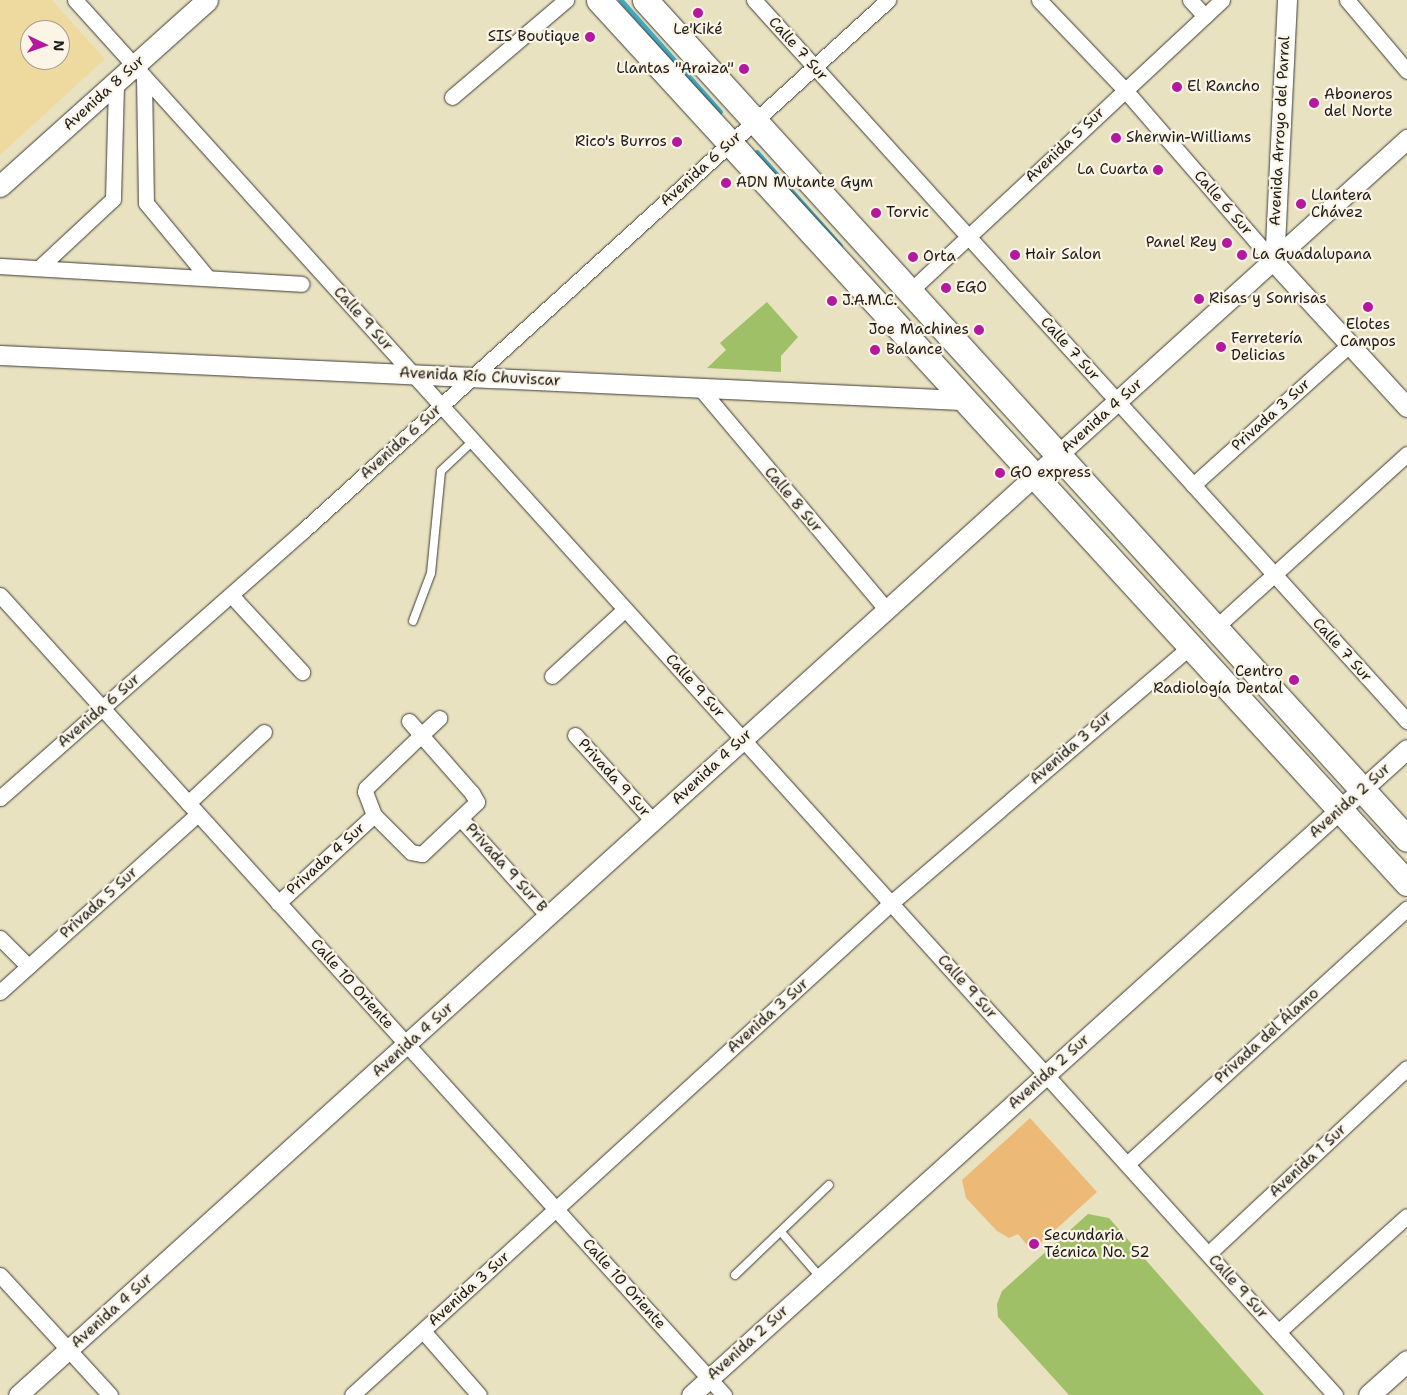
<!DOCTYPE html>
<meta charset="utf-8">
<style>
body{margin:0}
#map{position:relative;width:1407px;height:1395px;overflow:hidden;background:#e9e2c1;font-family:"Shantell Sans",sans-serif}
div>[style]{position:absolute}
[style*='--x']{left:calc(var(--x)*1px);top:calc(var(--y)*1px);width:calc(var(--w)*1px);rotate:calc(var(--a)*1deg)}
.green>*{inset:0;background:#a0c068}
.sand>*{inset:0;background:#eeda9e}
.stream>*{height:4.5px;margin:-2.25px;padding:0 2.25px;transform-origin:2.25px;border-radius:2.25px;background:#44a9c3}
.building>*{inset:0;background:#ecba76}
.roads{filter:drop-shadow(0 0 1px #3b3a35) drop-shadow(0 0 1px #3b3a35)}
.service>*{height:8px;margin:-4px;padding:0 4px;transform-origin:4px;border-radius:4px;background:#fff}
.minor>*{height:15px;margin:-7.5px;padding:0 7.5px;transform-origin:7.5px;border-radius:7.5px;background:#fff}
.tertiary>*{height:19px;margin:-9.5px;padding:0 9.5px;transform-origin:9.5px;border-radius:9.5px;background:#fff}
.secondary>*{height:21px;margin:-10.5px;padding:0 10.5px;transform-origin:10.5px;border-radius:10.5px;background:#fff}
.primary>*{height:25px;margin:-12.5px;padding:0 12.5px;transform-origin:12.5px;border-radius:12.5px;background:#fff}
.dots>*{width:14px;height:14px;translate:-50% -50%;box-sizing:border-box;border:2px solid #fcf5e5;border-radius:50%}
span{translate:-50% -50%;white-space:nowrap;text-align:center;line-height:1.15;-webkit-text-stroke:4.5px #fcf5e5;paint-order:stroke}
.poi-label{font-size:15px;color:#1c1c1c}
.right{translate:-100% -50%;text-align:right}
.left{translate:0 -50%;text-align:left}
.street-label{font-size:15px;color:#1c1c1c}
.north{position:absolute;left:20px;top:20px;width:50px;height:50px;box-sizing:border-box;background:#fcf5e5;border:1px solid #a29e95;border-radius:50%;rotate:93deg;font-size:14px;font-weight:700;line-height:20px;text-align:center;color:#1c1c1c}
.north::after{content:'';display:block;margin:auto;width:18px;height:22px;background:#b5179e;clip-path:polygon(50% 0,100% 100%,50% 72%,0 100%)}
</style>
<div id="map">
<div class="green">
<div style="clip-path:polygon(767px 302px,798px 337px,781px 356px,781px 372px,707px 368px,726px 350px,720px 343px)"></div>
<div style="clip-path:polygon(1088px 1214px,1109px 1218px,1264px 1395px,1069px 1395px,998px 1317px,997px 1304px,1002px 1291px)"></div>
</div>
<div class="sand">
<div style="clip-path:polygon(evenodd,0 0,52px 0,105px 59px,0 155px,0 0,30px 30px,60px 30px,60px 60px,30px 60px,30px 30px)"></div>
</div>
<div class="stream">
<div style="--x:621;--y:0;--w:149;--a:48.3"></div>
<div style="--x:757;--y:152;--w:125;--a:48.3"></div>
</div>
<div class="building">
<div style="clip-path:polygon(1030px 1118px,1097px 1192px,1032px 1251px,1018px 1234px,1009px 1238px,997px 1231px,966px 1198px,962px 1180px)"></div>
</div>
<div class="roads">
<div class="service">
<div style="--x:413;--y:621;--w:51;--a:-69.4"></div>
<div style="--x:431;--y:573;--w:102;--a:-84.4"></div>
<div style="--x:441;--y:471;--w:44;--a:-43.2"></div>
<div style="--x:781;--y:1232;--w:61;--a:49"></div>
<div style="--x:735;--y:1275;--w:130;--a:-43.8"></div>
</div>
<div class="minor">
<div style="--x:75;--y:0;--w:1880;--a:47.91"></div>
<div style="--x:754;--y:0;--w:973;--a:47.83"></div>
<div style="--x:1039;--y:0;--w:124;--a:46.3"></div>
<div style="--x:1125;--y:90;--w:228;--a:49.1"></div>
<div style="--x:1190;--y:0;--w:22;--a:47"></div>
<div style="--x:1347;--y:0;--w:93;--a:49.8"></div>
<div style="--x:144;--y:77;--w:126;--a:89.1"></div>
<div style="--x:146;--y:203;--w:97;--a:50.4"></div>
<div style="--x:452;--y:97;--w:150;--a:-40.4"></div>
<div style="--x:0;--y:266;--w:302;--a:3.4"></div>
<div style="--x:39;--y:268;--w:101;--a:-43"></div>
<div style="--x:113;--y:199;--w:117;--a:-88.5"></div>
<div style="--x:909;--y:292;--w:428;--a:-43"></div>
<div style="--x:700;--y:388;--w:290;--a:49.9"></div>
<div style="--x:1193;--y:485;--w:211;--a:-41.9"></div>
<div style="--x:0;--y:595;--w:1079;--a:47.85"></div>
<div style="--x:231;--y:595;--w:105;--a:47.3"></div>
<div style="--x:1215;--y:628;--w:259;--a:-42.2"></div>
<div style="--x:552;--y:676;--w:99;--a:-42.5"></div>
<div style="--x:409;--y:721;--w:18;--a:49"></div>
<div style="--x:421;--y:735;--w:77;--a:48.7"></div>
<div style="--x:472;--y:793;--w:10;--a:61"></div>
<div style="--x:477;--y:802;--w:76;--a:136.6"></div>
<div style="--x:422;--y:854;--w:11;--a:-170"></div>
<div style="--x:411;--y:852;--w:52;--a:-135"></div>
<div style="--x:374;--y:815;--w:25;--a:-111"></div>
<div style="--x:365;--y:792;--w:4;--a:-76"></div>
<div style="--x:366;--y:788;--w:76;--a:-43.9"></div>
<div style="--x:421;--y:735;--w:25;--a:-43"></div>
<div style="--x:575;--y:735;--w:116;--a:47.8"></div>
<div style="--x:0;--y:798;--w:405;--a:-41.4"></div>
<div style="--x:304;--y:530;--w:789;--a:-42.22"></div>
<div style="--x:188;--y:803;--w:104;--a:-43.1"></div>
<div style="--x:462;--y:820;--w:130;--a:48.1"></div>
<div style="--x:278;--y:903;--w:130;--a:-42.5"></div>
<div style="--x:0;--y:938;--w:40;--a:45"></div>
<div style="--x:0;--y:992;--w:266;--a:-42"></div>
<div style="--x:1127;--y:1164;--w:379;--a:-42.4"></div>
<div style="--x:1208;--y:1254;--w:272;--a:-43.1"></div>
<div style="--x:0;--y:1275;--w:163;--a:47.5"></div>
<div style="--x:423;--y:1331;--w:85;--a:48.8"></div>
<div style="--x:1278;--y:1332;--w:173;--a:-42"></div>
<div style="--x:352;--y:1395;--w:730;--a:-42.39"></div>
<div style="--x:891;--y:903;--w:395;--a:-40.6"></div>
</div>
<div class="tertiary">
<div style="--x:1287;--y:0;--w:262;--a:92.8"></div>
<div style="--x:1274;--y:262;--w:197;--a:47.5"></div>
<div style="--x:0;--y:355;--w:962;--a:2.68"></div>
<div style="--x:18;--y:1395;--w:1873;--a:-42.12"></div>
<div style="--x:691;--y:1395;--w:964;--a:-42.06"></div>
</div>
<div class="secondary">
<div style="--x:0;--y:186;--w:278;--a:-41.9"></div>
<div style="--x:1369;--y:1395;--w:51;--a:-41.8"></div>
</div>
<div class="primary">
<div style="--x:599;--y:0;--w:1197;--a:47.54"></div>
<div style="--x:645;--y:0;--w:1133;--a:47.75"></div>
</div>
</div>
<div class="dots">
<div style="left:698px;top:13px;background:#b5179e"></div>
<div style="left:590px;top:37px;background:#b5179e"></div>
<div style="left:744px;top:69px;background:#b5179e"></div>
<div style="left:1177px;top:87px;background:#b5179e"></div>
<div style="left:1314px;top:103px;background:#b5179e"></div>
<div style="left:1116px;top:138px;background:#b5179e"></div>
<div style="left:677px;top:142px;background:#b5179e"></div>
<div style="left:1158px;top:170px;background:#b5179e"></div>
<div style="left:726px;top:183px;background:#b5179e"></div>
<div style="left:1301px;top:204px;background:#b5179e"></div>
<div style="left:876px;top:213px;background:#b5179e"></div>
<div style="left:1227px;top:243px;background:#b5179e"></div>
<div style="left:1015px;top:255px;background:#b5179e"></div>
<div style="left:1242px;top:255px;background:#b5179e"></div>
<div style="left:913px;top:257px;background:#b5179e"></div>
<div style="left:946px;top:288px;background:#b5179e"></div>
<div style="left:1199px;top:299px;background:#b5179e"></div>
<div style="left:832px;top:301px;background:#b5179e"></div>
<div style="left:1368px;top:307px;background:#b5179e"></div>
<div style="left:979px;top:330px;background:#b5179e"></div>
<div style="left:1221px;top:347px;background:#b5179e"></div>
<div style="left:875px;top:350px;background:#b5179e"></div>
<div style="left:1000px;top:473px;background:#b5179e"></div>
<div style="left:1294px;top:680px;background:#b5179e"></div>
<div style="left:1034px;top:1244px;background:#b5179e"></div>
</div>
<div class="poi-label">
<span style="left:698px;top:30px">Le'Kiké</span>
<span class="right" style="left:580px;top:37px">SIS Boutique</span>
<span class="right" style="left:734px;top:69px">Llantas "Araiza"</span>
<span class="left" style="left:1187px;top:87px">El Rancho</span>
<span class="left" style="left:1324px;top:103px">Aboneros<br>del Norte</span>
<span class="left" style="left:1126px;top:138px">Sherwin-Williams</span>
<span class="right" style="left:667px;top:142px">Rico's Burros</span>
<span class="right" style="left:1148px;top:170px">La Cuarta</span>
<span class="left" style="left:736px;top:183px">ADN Mutante Gym</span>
<span class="left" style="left:1311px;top:204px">Llantera<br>Chávez</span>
<span class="left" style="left:886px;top:213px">Torvic</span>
<span class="right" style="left:1217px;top:243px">Panel Rey</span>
<span class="left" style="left:1025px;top:255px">Hair Salon</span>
<span class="left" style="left:1252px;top:255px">La Guadalupana</span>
<span class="left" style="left:923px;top:257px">Orta</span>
<span class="left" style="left:956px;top:288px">EGO</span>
<span class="left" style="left:1209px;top:299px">Risas y Sonrisas</span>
<span class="left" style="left:842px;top:301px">J.A.M.C.</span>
<span style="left:1368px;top:333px">Elotes<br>Campos</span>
<span class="right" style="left:969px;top:330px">Joe Machines</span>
<span class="left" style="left:1231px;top:347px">Ferretería<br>Delicias</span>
<span class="left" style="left:886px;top:350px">Balance</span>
<span class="left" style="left:1010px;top:473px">GO express</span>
<span class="right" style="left:1283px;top:680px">Centro<br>Radiología Dental</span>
<span class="left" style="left:1044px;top:1244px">Secundaria<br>Técnica No. 52</span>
</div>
<div class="street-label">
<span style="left:798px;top:49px;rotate:48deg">Calle 7 Sur</span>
<span style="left:104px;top:93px;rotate:-42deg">Avenida 8 Sur</span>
<span style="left:1280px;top:131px;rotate:-87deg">Avenida Arroyo del Parral</span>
<span style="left:1065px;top:145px;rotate:-43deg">Avenida 5 Sur</span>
<span style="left:701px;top:169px;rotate:-42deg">Avenida 6 Sur</span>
<span style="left:1223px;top:203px;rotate:49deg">Calle 6 Sur</span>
<span style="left:363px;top:319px;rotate:48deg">Calle 9 Sur</span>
<span style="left:1070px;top:349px;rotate:48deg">Calle 7 Sur</span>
<span style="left:480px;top:377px;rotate:3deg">Avenida Río Chuviscar</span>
<span style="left:1271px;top:415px;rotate:-42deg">Privada 3 Sur</span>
<span style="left:1102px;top:416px;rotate:-42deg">Avenida 4 Sur</span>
<span style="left:401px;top:442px;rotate:-42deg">Avenida 6 Sur</span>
<span style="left:793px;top:500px;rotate:50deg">Calle 8 Sur</span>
<span style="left:1342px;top:650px;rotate:48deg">Calle 7 Sur</span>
<span style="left:695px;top:686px;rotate:48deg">Calle 9 Sur</span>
<span style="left:99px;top:711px;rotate:-41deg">Avenida 6 Sur</span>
<span style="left:1071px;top:748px;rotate:-41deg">Avenida 3 Sur</span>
<span style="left:712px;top:767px;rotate:-43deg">Avenida 4 Sur</span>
<span style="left:614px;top:778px;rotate:48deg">Privada 9 Sur</span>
<span style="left:1350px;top:801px;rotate:-42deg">Avenida 2 Sur</span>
<span style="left:326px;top:859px;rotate:-42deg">Privada 4 Sur</span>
<span style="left:506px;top:868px;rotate:48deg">Privada 9 Sur B</span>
<span style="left:99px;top:903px;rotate:-42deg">Privada 5 Sur</span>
<span style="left:352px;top:984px;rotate:48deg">Calle 10 Oriente</span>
<span style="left:967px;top:987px;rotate:48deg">Calle 9 Sur</span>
<span style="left:768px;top:1016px;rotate:-42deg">Avenida 3 Sur</span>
<span style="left:1267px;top:1036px;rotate:-42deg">Privada del Álamo</span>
<span style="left:413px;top:1040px;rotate:-42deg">Avenida 4 Sur</span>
<span style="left:1049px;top:1072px;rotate:-42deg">Avenida 2 Sur</span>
<span style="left:1308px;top:1161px;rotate:-43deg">Avenida 1 Sur</span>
<span style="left:624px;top:1284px;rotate:48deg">Calle 10 Oriente</span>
<span style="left:1238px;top:1287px;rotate:48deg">Calle 9 Sur</span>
<span style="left:469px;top:1289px;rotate:-42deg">Avenida 3 Sur</span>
<span style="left:112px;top:1311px;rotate:-42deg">Avenida 4 Sur</span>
<span style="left:748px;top:1343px;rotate:-42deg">Avenida 2 Sur</span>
</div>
<div class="north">N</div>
</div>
